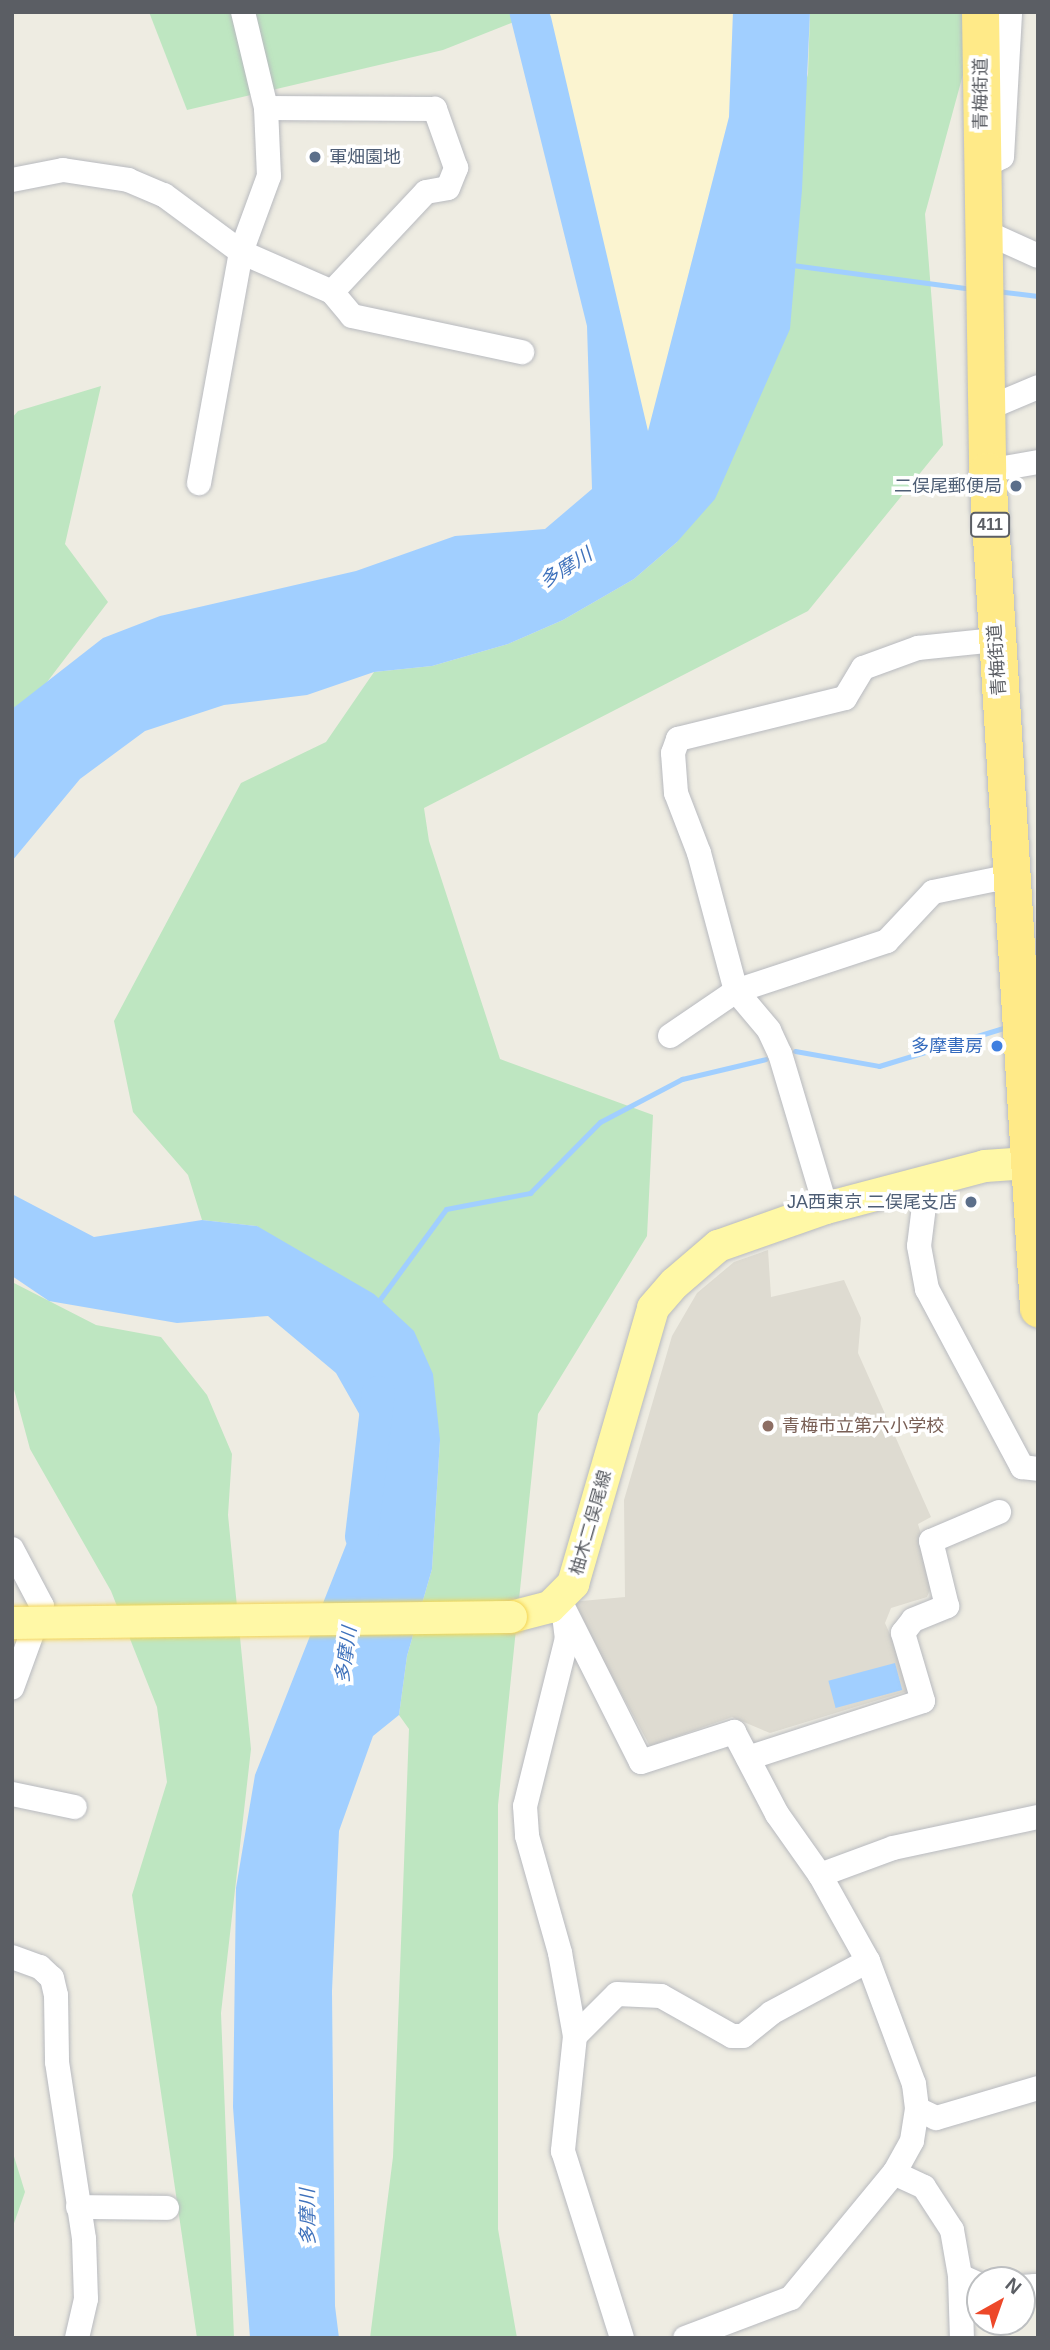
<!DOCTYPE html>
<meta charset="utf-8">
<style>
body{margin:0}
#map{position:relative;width:1050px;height:2350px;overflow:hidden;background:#eeece2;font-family:Helvetica,"Noto Sans JP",sans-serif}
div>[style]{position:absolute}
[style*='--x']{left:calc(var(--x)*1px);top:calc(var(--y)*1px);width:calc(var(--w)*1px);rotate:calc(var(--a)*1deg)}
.education>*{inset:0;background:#dedbd1}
.green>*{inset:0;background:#bee6c1}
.sand>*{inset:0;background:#fbf4d0}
.water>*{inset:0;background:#a1cfff;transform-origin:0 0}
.stream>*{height:5px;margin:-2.5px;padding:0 2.5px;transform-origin:2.5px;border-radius:2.5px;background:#a1cfff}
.river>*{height:33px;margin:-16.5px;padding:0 16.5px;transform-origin:16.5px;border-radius:16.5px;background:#a1cfff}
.roads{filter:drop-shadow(0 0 2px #b8babf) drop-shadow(0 0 2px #b8babf)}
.minor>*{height:24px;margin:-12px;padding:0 12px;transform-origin:12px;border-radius:12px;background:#fff}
.major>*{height:32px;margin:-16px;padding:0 16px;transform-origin:16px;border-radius:16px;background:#fff8a6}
.highway>*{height:37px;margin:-18.5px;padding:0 18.5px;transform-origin:18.5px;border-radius:18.5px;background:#ffea88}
.bridges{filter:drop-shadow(0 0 2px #f4d555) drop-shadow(0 0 2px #f4d555)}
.major-bridge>*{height:32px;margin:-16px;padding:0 16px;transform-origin:16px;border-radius:16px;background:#fff8a6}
.dots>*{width:19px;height:19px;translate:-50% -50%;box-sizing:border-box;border:4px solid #fff;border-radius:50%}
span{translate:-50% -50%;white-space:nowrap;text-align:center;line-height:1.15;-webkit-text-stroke:7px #fff;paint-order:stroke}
.shield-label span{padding:2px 5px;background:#fff;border:2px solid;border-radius:5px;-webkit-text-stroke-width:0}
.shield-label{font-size:16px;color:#5b5e64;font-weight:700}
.street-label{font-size:18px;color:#5b5e64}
.service-label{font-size:18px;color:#4e5e75}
.left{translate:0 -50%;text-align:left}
.right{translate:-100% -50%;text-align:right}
.shop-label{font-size:18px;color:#366cbe}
.education-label{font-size:18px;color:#785e54}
.water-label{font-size:19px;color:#3f72bc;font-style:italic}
.frame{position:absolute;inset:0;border:14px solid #5b5e64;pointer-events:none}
.north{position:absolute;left:966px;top:2266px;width:70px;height:70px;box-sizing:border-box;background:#fff;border:2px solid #bdbfc1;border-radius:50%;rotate:40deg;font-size:19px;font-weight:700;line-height:28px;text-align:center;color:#5b5e64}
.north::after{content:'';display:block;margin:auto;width:24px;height:32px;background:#ed4829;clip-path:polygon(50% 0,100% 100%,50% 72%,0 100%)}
</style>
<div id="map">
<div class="education">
<div style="clip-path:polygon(768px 1250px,771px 1297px,844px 1280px,861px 1318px,858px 1353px,931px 1517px,918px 1524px,934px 1580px,927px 1597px,891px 1608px,885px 1623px,914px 1689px,770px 1733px,732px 1717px,650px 1746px,571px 1602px,625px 1597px,624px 1500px,672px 1336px,697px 1293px,734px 1262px)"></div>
</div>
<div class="green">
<div style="clip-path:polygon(149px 12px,509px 12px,514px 22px,443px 50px,187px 110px)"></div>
<div style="clip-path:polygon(810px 12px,980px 12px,925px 214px,943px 445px,808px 611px,424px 808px,429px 841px,500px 1059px,653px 1115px,647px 1236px,538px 1414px,498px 1805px,498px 2229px,517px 2338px,370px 2338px,393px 2157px,409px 1729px,399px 1715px,407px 1656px,432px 1569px,440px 1440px,257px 1226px,202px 1220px,188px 1175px,133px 1112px,114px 1021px,241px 783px,326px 742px,374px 672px,432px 666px,508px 644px,563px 620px,634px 579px,677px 542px,808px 74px)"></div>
<div style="clip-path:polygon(101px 386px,65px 544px,108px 602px,12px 728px,12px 418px,18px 411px)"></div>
<div style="clip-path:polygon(12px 1282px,96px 1325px,161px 1337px,207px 1395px,232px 1454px,228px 1515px,251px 1749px,221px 2013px,234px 2338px,197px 2338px,132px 1895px,167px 1782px,157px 1707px,111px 1591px,30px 1449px,12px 1382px)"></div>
<div style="clip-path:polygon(12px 2150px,25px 2192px,12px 2229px)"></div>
</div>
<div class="sand">
<div style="clip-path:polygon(549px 12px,733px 12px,729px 117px,648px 433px)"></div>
</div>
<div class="water">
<div style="clip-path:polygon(509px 12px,549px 12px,551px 17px,648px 431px,729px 117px,733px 12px,810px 12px,802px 190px,790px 329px,715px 499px,677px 542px,634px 579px,563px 620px,508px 644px,432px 666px,374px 672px,307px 695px,224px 705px,145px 731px,80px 779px,12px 861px,12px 709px,103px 638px,160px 616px,356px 571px,455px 536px,545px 529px,592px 489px,587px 326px)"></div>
<div style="clip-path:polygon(12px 1194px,94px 1237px,202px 1220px,257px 1226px,374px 1294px,414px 1331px,433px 1374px,440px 1440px,432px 1569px,407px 1656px,399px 1715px,373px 1736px,339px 1831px,332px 1991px,335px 2306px,339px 2338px,250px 2338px,233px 2107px,236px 1888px,255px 1775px,382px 1454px,336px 1373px,268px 1316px,177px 1323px,49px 1301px,12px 1276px)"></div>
<div style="left:895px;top:1663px;width:28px;height:69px;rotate:75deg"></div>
</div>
<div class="stream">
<div style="--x:792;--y:265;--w:182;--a:7.6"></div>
<div style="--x:996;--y:291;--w:42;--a:6.8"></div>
<div style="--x:795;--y:1051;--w:85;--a:10.1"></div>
<div style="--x:879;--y:1066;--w:130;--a:-17"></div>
<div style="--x:378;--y:1302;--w:115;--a:-53.8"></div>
<div style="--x:446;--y:1209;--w:86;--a:-10.8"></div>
<div style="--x:530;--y:1193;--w:100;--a:-45.4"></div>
<div style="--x:600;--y:1122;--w:93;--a:-27.7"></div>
<div style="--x:682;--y:1079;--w:86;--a:-13.4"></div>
</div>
<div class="river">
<div style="--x:361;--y:1536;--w:145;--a:-83.3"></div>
</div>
<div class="roads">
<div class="minor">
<div style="--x:243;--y:12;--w:99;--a:76.5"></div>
<div style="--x:266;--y:108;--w:68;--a:87.5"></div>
<div style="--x:269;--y:176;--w:81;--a:110.2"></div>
<div style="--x:241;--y:252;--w:99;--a:23.7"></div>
<div style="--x:332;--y:292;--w:137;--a:-46.8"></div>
<div style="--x:426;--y:192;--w:22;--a:-10"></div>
<div style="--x:448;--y:188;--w:22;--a:-68"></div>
<div style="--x:456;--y:168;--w:63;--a:-109.6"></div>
<div style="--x:435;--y:109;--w:169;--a:-179.7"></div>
<div style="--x:982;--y:167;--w:22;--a:-27"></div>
<div style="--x:1002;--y:157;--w:145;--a:-86.8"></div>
<div style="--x:12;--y:180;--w:52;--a:-11.1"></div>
<div style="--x:63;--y:170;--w:66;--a:8.7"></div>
<div style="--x:128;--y:180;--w:39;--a:23"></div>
<div style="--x:164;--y:195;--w:96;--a:36.5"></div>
<div style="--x:241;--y:252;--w:235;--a:100.3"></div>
<div style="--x:983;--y:231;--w:60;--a:24.4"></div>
<div style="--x:332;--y:292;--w:31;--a:50"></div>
<div style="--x:352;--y:316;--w:174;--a:12"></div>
<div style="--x:986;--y:409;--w:56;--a:-22.9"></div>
<div style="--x:987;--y:471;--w:52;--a:-10"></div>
<div style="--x:670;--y:1036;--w:80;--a:-34.3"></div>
<div style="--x:736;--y:991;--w:159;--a:-18.3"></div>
<div style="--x:887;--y:941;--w:67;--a:-46.8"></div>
<div style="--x:933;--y:892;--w:80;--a:-11.6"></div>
<div style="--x:927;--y:1182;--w:64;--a:97.1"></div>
<div style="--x:919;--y:1246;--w:44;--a:79.5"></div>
<div style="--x:927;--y:1289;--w:202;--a:61.9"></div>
<div style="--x:1022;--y:1467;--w:16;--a:7"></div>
<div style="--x:826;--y:1208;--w:161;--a:-106.6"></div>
<div style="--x:780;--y:1054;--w:26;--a:-115"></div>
<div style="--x:769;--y:1030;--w:51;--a:-130.2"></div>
<div style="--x:736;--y:991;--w:143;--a:-105"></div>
<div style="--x:699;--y:853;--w:64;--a:-111"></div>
<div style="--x:676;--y:793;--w:40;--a:-94.3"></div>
<div style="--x:673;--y:753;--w:15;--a:-70"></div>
<div style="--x:678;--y:739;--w:172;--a:-13.8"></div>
<div style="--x:845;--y:698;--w:35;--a:-59"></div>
<div style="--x:863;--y:668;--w:59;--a:-20"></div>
<div style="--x:918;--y:648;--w:78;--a:-5.9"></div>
<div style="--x:12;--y:1549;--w:64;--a:62.2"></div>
<div style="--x:42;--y:1606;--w:87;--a:110.1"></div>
<div style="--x:560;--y:1601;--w:180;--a:63.3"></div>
<div style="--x:641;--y:1762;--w:98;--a:-17.9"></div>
<div style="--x:734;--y:1732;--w:93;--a:62.3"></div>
<div style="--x:777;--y:1814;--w:75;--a:54.8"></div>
<div style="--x:820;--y:1875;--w:98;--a:60.8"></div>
<div style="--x:868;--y:1961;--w:131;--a:69.5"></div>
<div style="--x:914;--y:2084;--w:25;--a:83"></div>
<div style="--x:917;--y:2109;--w:32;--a:99"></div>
<div style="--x:912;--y:2141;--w:37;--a:119"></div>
<div style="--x:894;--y:2173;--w:162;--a:129.5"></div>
<div style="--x:791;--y:2298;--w:113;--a:159.3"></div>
<div style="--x:564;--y:1615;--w:23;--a:83"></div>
<div style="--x:567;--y:1638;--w:173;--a:104"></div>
<div style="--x:525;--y:1806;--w:30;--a:86"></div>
<div style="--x:527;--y:1836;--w:122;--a:74.2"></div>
<div style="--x:560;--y:1953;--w:84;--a:79.8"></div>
<div style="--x:575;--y:2036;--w:116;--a:96"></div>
<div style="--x:563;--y:2151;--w:196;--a:72.5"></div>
<div style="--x:748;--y:1758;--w:184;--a:-18"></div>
<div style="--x:923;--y:1701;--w:71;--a:-106.4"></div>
<div style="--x:903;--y:1633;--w:16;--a:-52"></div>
<div style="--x:913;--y:1620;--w:37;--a:-22"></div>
<div style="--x:947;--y:1606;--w:67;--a:-103.8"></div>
<div style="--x:931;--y:1541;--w:74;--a:-23.1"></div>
<div style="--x:12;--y:1794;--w:64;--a:11.7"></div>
<div style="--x:820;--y:1875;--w:78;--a:-20.3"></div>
<div style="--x:893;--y:1848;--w:148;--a:-12.1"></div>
<div style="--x:12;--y:1957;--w:30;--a:20"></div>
<div style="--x:40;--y:1967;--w:16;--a:43"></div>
<div style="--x:52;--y:1978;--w:17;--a:77"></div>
<div style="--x:56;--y:1995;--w:67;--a:89.1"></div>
<div style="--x:57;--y:2062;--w:179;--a:81.3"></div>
<div style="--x:84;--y:2239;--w:60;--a:88.1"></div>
<div style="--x:86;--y:2299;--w:40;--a:103"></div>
<div style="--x:575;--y:2036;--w:59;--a:-45"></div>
<div style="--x:617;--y:1994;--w:44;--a:2.6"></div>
<div style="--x:661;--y:1996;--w:81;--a:29.4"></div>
<div style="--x:732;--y:2036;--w:11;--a:0"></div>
<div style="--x:743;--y:2036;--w:36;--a:-39"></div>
<div style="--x:771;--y:2013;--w:110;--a:-28.2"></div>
<div style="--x:917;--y:2109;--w:21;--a:25"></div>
<div style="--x:936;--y:2118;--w:106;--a:-16.4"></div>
<div style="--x:894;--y:2173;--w:33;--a:25"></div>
<div style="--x:924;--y:2187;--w:51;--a:56.9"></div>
<div style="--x:952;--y:2230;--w:47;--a:80.1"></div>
<div style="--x:960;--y:2276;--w:22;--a:24"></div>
<div style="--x:78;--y:2207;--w:89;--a:0.6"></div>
<div style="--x:960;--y:2276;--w:62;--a:88.2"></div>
<div style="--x:1022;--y:2287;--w:13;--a:-4"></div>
<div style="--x:1035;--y:2286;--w:5;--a:53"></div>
</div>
<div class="major">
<div style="--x:511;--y:1617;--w:40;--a:-14.4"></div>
<div style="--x:550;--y:1607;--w:33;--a:-45"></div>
<div style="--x:573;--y:1584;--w:287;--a:-73.8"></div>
<div style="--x:653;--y:1308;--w:33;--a:-49"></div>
<div style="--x:675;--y:1283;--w:57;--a:-40.7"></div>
<div style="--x:718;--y:1246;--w:114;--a:-19.4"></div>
<div style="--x:826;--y:1208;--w:164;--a:-14.8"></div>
<div style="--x:985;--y:1166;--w:43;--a:-4"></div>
</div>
<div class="highway">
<div style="--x:980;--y:12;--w:459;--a:89.1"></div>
<div style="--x:987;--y:471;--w:839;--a:86.51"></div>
</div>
</div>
<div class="bridges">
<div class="major-bridge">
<div style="--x:12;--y:1623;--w:499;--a:-0.7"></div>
</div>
</div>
<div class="dots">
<div style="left:315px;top:157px;background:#5c6f8a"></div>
<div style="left:1016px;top:486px;background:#5c6f8a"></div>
<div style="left:997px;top:1046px;background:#3f7fe0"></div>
<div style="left:971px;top:1202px;background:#5c6f8a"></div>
<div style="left:768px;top:1426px;background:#8d6e63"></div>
</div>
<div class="shield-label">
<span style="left:990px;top:525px">411</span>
</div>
<div class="street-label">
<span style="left:981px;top:94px;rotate:-90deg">青梅街道</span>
<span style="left:997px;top:660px;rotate:-94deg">青梅街道</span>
<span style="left:591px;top:1523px;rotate:-74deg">柚木二俣尾線</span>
</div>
<div class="service-label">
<span class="left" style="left:329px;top:157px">軍畑園地</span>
<span class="right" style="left:1002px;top:486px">二俣尾郵便局</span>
<span class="right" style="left:957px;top:1202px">JA西東京 二俣尾支店</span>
</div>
<div class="shop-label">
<span class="right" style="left:983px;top:1046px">多摩書房</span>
</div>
<div class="education-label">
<span class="left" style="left:782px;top:1426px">青梅市立第六小学校</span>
</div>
<div class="water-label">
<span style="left:566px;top:568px;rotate:-32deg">多摩川</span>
<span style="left:346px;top:1655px;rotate:-82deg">多摩川</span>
<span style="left:308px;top:2217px;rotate:-91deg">多摩川</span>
</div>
<div class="frame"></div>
<div class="north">N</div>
</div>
